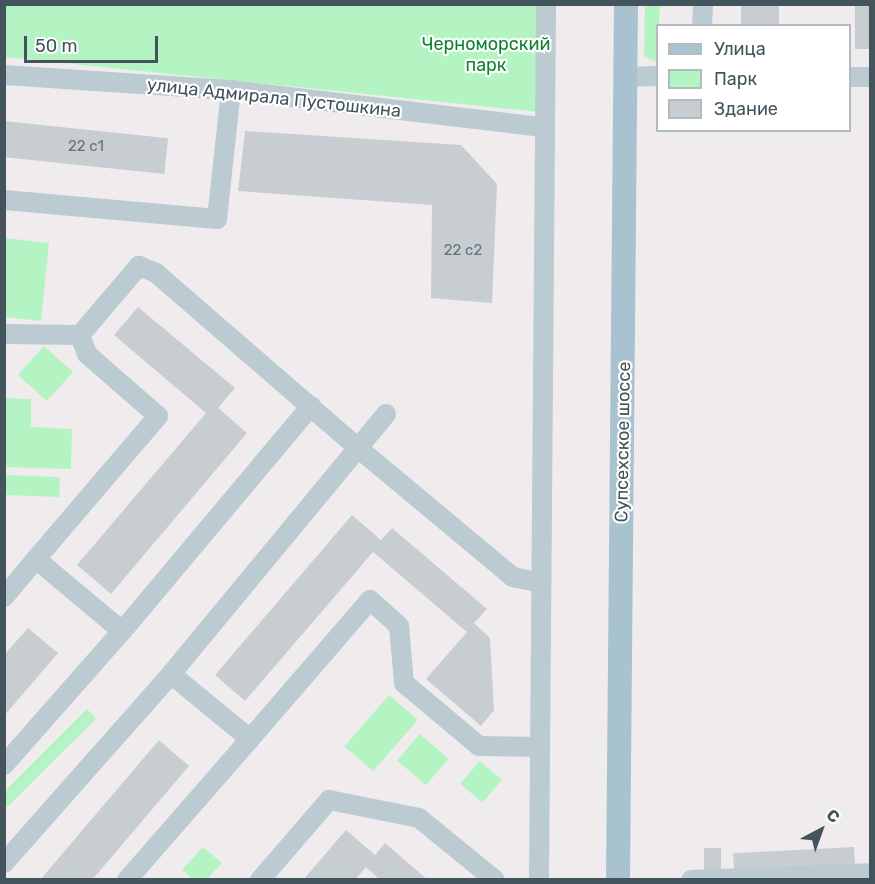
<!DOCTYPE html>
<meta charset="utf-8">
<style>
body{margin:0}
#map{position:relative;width:875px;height:884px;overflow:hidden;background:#f0eced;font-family:Rubik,sans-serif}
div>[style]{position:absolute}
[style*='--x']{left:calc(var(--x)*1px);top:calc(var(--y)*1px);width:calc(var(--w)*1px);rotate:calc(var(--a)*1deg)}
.green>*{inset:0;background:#b4f4c2;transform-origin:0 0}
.building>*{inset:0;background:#c8cdd2;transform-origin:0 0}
.minor>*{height:20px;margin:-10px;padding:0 10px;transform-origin:10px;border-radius:10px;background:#bbcbd1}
.major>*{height:24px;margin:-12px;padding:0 12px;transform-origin:12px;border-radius:12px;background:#a8c3cf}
span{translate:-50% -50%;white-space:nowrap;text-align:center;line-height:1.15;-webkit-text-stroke:4.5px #fff;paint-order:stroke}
.number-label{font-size:15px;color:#64727a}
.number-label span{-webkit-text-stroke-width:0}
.park-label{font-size:18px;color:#0c8533}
.street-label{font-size:18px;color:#43545c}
.frame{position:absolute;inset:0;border:6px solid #43545c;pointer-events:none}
.legend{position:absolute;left:656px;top:24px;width:195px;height:108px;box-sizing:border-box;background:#fff;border:2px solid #b4bbbe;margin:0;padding:8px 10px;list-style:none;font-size:18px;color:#43545c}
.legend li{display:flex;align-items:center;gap:12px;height:30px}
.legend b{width:30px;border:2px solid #b4bbbe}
.north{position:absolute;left:791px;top:800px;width:60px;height:60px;-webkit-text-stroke:4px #fff;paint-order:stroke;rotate:41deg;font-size:16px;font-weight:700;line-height:24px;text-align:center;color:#43545c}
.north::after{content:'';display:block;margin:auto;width:21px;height:27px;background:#43545c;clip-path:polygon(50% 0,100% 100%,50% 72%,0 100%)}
.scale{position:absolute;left:24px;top:36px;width:134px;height:27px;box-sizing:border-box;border:3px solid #43545c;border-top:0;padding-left:8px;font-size:18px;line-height:21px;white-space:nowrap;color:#43545c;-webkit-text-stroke:4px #fff;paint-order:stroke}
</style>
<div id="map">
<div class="green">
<div style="clip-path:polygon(5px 5px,538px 5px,540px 112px,5px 57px)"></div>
<div style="clip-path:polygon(645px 5px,660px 5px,657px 62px,644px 56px)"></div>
<div style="clip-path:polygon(5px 238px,49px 243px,41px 321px,5px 317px)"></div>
<div style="left:44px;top:346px;width:39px;height:39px;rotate:42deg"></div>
<div style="clip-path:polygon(5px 398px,31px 399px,31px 427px,72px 429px,71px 469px,5px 467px)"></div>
<div style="left:5px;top:475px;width:55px;height:20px;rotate:2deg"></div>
<div style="left:389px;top:695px;width:38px;height:68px;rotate:41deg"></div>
<div style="left:87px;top:709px;width:13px;height:126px;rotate:45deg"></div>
<div style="left:420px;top:734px;width:38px;height:35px;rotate:41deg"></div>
<div style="left:480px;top:761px;width:29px;height:30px;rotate:41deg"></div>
<div style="clip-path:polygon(203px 847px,222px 863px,207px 879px,193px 879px,182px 870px)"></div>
</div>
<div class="building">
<div style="left:741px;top:4px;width:38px;height:22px"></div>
<div style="left:855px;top:4px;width:15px;height:45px"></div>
<div style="left:4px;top:121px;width:165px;height:36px;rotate:6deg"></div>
<div style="clip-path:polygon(245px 131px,461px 145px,497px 184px,492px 303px,431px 298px,432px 205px,238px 191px)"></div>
<div style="clip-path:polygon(138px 307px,235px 388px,218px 408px,247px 433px,111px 594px,77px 565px,206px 413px,114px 335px)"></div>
<div style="clip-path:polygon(352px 515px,381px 540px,392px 528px,487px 609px,474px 623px,490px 638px,494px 710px,481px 726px,426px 679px,467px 632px,373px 552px,245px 701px,215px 675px)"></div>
<div style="clip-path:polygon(28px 628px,58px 653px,4px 716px,4px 655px)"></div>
<div style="clip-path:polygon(159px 740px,189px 766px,92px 880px,40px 880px)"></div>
<div style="clip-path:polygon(346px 830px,375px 855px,385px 843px,428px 880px,380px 880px,366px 867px,355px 880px,303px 880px)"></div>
<div style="left:854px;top:847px;width:19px;height:121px;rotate:87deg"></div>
<div style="left:704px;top:848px;width:17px;height:22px"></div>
</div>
<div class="minor">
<div style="--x:702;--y:26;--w:22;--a:-87"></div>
<div style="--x:4;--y:75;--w:227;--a:3.8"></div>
<div style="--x:231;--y:90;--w:314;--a:6.8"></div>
<div style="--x:626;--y:77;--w:32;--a:-2"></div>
<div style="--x:850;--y:77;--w:20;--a:0"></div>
<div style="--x:4;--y:200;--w:214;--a:5.1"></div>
<div style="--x:217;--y:219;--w:130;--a:-83.8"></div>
<div style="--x:4;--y:334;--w:76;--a:0.8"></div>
<div style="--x:311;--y:406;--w:294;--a:130"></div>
<div style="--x:122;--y:631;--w:112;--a:-140.1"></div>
<div style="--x:36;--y:559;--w:188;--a:-49.5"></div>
<div style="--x:158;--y:416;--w:94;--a:-138.9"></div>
<div style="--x:87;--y:354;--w:20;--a:-110"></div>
<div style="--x:80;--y:335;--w:91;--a:-49.5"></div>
<div style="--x:139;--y:266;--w:18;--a:22"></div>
<div style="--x:156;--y:273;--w:267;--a:40.9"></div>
<div style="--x:358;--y:448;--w:44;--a:-50.5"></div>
<div style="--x:4;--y:597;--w:50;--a:-49.9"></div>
<div style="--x:540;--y:747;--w:61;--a:-179.1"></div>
<div style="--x:479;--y:746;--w:98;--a:-140"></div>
<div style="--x:404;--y:683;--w:57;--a:-95"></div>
<div style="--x:399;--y:626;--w:39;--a:-138"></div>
<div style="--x:370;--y:600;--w:184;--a:130.8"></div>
<div style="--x:250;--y:739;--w:102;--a:-140.6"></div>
<div style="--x:171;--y:674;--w:293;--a:-50.4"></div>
<div style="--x:358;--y:448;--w:202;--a:39.8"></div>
<div style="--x:513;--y:577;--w:29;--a:12"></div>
<div style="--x:4;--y:765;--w:179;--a:-48.6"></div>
<div style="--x:4;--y:863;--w:252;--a:-48.5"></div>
<div style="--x:127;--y:880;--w:187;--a:-48.9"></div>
<div style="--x:260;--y:880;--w:106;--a:-49.2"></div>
<div style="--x:329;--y:800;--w:92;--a:11.3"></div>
<div style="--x:419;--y:818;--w:98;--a:39.2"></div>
<div style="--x:539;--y:880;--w:876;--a:-89.54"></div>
<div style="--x:691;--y:880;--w:179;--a:-2.2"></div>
</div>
<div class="major">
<div style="--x:618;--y:880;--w:876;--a:-89.48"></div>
</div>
<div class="number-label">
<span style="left:86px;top:147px">22 с1</span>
<span style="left:463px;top:251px">22 с2</span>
</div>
<div class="park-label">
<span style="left:486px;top:55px">Черноморский<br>парк</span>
</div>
<div class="street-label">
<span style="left:274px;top:98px;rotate:6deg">улица Адмирала Пустошкина</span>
<span style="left:623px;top:442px;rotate:-89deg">Супсехское шоссе</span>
</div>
<div class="frame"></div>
<ul class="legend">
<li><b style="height:8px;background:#a8c3cf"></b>Улица</li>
<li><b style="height:16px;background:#b4f4c2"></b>Парк</li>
<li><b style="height:16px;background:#c8cdd2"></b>Здание</li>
</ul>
<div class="north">С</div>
<div class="scale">50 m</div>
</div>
